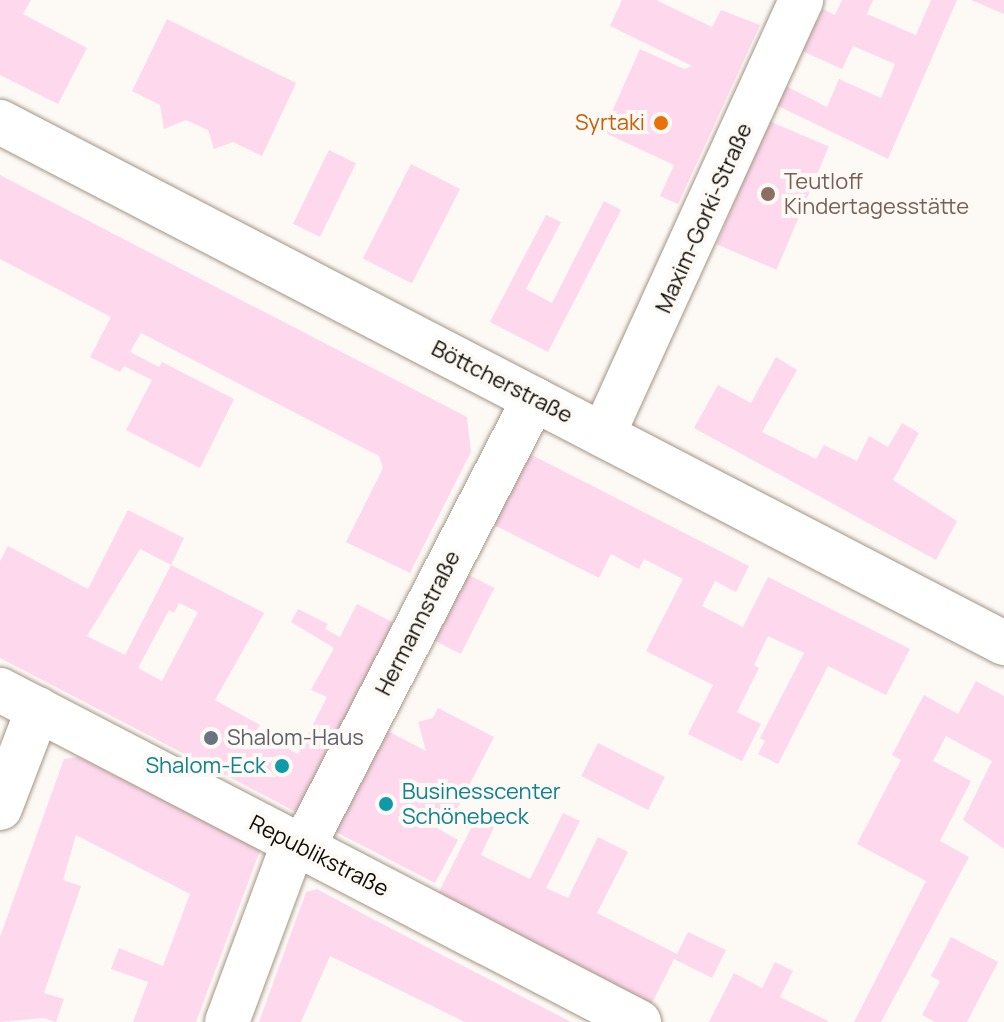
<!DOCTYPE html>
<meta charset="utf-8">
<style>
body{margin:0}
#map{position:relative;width:1004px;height:1022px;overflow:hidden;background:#fdfaf6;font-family:Manrope,sans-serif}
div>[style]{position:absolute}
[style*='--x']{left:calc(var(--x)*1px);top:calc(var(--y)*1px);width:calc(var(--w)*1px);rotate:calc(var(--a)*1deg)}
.building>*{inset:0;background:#fed8ed;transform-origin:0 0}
.roads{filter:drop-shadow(0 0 2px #a59585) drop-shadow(0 0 2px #a59585)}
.minor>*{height:44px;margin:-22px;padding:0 22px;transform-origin:22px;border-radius:22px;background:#fff}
.dots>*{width:22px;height:22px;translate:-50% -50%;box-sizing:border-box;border:4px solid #fdfaf6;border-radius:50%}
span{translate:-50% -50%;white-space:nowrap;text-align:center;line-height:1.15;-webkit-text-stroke:8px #fdfaf6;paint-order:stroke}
.food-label{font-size:22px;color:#c56008}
.right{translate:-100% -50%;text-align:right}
.education-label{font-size:22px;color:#785e54}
.left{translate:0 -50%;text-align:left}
.street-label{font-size:22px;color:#110c06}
.worship-label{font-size:22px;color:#5b616d}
.culture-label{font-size:22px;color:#0d838f}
</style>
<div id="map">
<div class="building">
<div style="clip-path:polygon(0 0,31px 0,23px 14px,87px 48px,58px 104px,0 75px)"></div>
<div style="clip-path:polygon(622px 0,656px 0,712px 27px,721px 10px,760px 25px,678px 204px,660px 196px,674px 165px,603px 132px,640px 49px,684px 69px,692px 66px,610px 26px)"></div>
<div style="clip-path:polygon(842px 0,873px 0,867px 14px,916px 35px,931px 0,957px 0,888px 159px,776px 105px,784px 85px,827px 107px,839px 79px,881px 98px,895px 64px,853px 46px,842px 69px,800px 50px,813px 19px,817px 22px,823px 9px,835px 15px)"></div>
<div style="clip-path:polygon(971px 0,1004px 0,1004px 14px)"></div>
<div style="clip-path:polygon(167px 19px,296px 83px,262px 156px,233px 142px,214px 149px,208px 130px,186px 120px,164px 129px,160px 105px,132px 91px)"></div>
<div style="left:769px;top:121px;width:65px;height:134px;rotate:23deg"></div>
<div style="left:329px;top:150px;width:30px;height:82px;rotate:26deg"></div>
<div style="left:411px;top:164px;width:55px;height:106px;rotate:27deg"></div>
<div style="clip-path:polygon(0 175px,467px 417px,471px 452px,410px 573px,346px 542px,383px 468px,379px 456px,141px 333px,130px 352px,159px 367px,162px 362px,234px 399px,200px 468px,126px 430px,152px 380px,124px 366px,120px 372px,90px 357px,111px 317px,0 259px)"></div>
<div style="clip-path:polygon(604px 201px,621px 210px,548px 352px,490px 322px,546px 215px,561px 222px,526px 289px,552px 303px)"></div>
<div style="clip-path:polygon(776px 357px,797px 370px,762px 432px,816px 459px,824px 445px,857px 461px,869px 436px,888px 447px,902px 423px,919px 433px,893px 480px,957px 521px,936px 560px,694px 428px,718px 385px,751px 403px)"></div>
<div style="clip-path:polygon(528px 453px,749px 566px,736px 592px,715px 581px,702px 606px,743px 627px,768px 577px,910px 649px,886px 695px,828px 666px,778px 764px,758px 754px,765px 741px,760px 738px,804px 653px,768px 636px,754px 665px,759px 668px,737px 712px,761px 724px,742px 761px,688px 734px,713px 685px,646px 651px,683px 579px,644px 559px,639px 569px,611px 554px,599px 578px,492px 524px)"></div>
<div style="clip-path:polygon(evenodd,128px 510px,184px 538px,171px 565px,140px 549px,87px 636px,125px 655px,171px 565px,264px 613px,215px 700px,260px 725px,256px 732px,298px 754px,327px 697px,311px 690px,334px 648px,291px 622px,298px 609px,328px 624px,325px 629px,340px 637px,357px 604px,398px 625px,300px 814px,0 658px,0 561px,8px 546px,88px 589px,128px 510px,179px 603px,198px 612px,162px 681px,138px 668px,169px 610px,174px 613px,179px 603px)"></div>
<div style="left:465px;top:573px;width:33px;height:74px;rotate:27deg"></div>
<div style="clip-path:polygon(976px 681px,1004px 696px,1004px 849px,963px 820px,992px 761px,946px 736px,933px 761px,971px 781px,940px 841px,969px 857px,881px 1022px,854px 1022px,926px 881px,857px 844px,901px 760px,892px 755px,924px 695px,958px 714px)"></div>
<div style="clip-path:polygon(438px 708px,494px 737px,456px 811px,444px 814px,437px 828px,458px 840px,435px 883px,332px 830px,384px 729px,426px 751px,418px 722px,433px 718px)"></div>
<div style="left:598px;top:743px;width:75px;height:37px;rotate:27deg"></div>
<div style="clip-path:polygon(78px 757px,261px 848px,196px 1022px,133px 1022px,148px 982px,111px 969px,119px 948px,163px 966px,190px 894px,76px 835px,63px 880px,81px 886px,44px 993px,64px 999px,56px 1022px,43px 1018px,0 1022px,0 937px,64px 759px)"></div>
<div style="clip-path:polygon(563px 813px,580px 821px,546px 888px,568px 898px,598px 837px,628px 852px,597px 913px,677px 954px,688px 932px,726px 950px,712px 978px,674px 959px,651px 1005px,437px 896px,476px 818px,494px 827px,481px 855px,530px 879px)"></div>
<div style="clip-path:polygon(317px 889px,369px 917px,571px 1022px,465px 1022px,330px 956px,301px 1022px,259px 1022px,306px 892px)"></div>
<div style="clip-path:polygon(951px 937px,998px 962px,967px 1022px,935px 1022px,922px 1015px,940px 981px,931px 976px)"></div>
<div style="clip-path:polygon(775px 962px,793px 971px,780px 997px,830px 1022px,709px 1022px,734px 973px,762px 988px)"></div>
</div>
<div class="roads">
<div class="minor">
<div style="--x:0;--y:122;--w:1131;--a:27.43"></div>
<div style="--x:603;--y:435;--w:478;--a:-65.5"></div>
<div style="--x:0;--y:690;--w:720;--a:27.45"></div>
<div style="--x:0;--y:808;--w:106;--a:-69"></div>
<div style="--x:303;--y:847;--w:504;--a:-62.72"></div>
<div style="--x:227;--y:1022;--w:192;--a:-69.6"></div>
</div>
</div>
<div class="dots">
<div style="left:661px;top:123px;background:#e8710a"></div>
<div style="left:768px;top:194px;background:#8d6e63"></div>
<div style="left:211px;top:738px;background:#6b7280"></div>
<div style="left:282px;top:766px;background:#0f9aa8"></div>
<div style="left:386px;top:804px;background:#0f9aa8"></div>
</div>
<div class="food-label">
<span class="right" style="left:645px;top:123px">Syrtaki</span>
</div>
<div class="education-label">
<span class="left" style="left:784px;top:194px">Teutloff<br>Kindertagesstätte</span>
</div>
<div class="street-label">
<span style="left:704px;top:218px;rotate:-66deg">Maxim-Gorki-Straße</span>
<span style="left:502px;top:382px;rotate:27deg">Böttcherstraße</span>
<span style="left:418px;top:623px;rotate:-63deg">Hermannstraße</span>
<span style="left:319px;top:856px;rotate:27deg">Republikstraße</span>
</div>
<div class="worship-label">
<span class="left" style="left:227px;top:738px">Shalom-Haus</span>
</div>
<div class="culture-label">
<span class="right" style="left:266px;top:766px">Shalom-Eck</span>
<span class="left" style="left:402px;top:804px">Businesscenter<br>Schönebeck</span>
</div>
</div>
